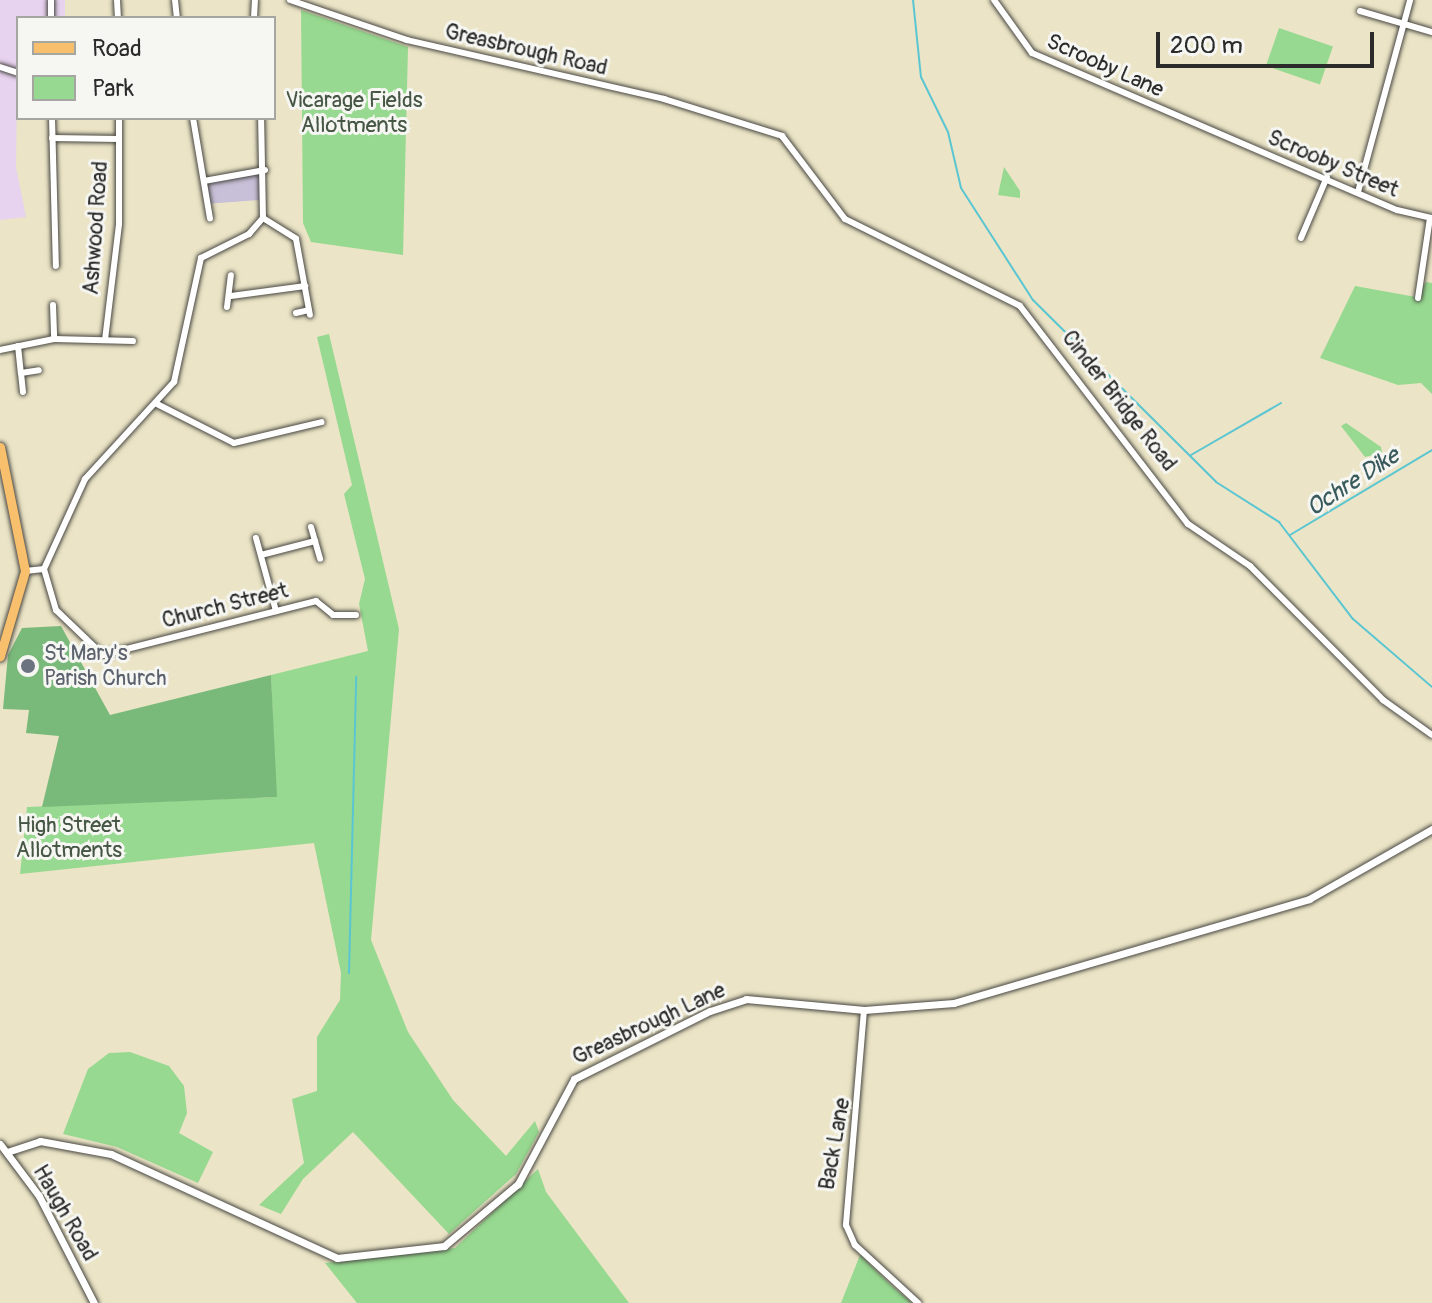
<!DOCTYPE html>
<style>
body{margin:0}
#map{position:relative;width:1432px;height:1303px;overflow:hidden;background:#ebe4c6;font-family:Pangolin,sans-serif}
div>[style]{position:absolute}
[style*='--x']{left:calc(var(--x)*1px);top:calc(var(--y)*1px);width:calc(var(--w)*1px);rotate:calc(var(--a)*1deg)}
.built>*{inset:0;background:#e7d2ef}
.industrial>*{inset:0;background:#c8bfd8;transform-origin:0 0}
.green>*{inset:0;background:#97d990;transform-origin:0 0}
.forest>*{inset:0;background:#79b97a}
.stream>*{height:2px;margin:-1px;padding:0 1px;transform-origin:1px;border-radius:1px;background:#5ac6d2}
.roads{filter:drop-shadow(0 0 2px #484742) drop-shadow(0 0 2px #484742)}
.minor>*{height:6px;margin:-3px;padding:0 3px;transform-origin:3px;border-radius:3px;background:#fff}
.tertiary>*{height:7px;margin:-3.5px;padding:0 3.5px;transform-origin:3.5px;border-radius:3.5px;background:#fff}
.primary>*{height:9px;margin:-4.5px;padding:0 4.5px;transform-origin:4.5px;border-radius:4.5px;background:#f8bf6c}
.dots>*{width:22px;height:22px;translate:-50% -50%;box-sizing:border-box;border:4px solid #f6f6f2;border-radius:50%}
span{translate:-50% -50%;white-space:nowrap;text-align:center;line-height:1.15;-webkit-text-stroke:6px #f6f6f2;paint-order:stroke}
.street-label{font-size:22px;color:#2b2b2b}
.park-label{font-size:22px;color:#465644}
.worship-label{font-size:22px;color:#5b616d}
.left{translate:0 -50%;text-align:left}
.water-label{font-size:24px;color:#395a5d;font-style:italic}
.legend{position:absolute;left:16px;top:16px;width:260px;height:104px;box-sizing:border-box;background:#f6f6f2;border:2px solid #a5a5a2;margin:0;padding:10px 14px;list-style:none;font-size:24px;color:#2b2b2b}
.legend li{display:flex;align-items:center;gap:16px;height:40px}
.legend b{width:40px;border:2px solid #a5a5a2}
.scale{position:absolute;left:1156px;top:32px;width:218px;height:36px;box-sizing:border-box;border:4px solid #2b2b2b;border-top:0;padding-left:10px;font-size:24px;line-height:28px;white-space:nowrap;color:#2b2b2b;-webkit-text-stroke:6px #f6f6f2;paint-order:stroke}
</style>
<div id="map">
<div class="built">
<div style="clip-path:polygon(0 0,65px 0,65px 17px,18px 18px,16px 167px,26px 217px,0 220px)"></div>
</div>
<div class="industrial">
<div style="left:260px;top:174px;width:26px;height:54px;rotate:86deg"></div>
</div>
<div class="green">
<div style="clip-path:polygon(301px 10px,408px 47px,403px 255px,311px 242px,303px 223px)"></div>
<div style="left:1279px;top:28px;width:57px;height:40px;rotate:19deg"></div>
<div style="clip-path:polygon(1004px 167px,1020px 191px,1020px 198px,998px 195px)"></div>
<div style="clip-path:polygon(1426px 282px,1432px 283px,1432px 394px,1421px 383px,1398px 385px,1320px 358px,1355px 286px,1416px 297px)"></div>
<div style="clip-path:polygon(329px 334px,399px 629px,371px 940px,408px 1032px,453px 1100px,506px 1156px,535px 1121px,539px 1132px,516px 1174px,449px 1234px,353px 1132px,303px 1179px,281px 1214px,259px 1205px,304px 1163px,292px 1099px,317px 1091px,317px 1037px,340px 1000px,341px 973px,314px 843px,20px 874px,27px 807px,276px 797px,271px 675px,368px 651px,359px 604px,365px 579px,344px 494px,352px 485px,317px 337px)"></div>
<div style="clip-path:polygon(1346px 423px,1381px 447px,1382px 453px,1365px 457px,1341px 426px)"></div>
<div style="clip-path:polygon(130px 1052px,169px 1066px,184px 1086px,187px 1113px,179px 1133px,213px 1152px,198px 1183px,117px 1147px,63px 1134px,88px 1069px,109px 1053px)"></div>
<div style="clip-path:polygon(538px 1169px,546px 1192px,629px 1303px,357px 1303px,325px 1263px,455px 1248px)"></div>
<div style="clip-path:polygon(860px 1255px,891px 1285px,912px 1303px,841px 1303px)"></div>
</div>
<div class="forest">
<div style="clip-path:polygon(61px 626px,110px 715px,271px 675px,277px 797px,42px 807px,59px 736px,26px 733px,29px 710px,3px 709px,8px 655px,22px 628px)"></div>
</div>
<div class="stream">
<div style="--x:913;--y:0;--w:77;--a:84.1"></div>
<div style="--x:921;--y:77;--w:61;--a:63.9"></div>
<div style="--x:948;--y:132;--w:57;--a:76.9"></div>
<div style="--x:961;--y:188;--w:133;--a:57.3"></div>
<div style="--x:1033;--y:300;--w:258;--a:44.8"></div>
<div style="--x:1216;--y:482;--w:75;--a:32.4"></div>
<div style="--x:1279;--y:522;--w:122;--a:52.7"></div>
<div style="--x:1353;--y:619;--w:104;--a:40.7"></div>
<div style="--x:1191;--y:455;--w:104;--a:-30"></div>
<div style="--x:1290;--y:535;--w:165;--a:-30.9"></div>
<div style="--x:349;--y:973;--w:296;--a:-88.6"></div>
</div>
<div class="roads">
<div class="minor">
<div style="--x:51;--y:0;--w:18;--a:90"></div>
<div style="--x:117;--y:0;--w:18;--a:87"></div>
<div style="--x:175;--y:0;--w:18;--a:84"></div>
<div style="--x:290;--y:0;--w:124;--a:18.9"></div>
<div style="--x:407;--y:40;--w:264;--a:12.9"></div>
<div style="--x:664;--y:99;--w:124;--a:17.4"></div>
<div style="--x:782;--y:136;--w:104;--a:52.8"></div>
<div style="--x:845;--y:219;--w:195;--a:26.4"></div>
<div style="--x:1020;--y:306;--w:275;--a:52.4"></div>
<div style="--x:1188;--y:524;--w:75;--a:34.1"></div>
<div style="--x:1250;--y:566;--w:189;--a:45.2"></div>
<div style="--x:1383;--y:700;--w:60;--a:35.5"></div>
<div style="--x:994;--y:0;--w:65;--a:54.4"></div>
<div style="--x:1032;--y:53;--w:397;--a:23.3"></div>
<div style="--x:1397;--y:210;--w:36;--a:13"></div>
<div style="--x:1360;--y:11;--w:75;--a:16.3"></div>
<div style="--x:254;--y:18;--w:18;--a:-87"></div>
<div style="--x:0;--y:67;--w:19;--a:18"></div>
<div style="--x:52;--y:118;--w:148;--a:88.5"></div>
<div style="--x:193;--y:118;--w:102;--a:80.4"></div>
<div style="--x:52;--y:138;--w:67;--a:0.9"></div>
<div style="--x:204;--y:181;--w:62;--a:-10.2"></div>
<div style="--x:1358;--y:192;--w:199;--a:-74.8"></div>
<div style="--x:263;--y:218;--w:39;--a:32"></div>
<div style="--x:296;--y:239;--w:77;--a:79.6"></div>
<div style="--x:1301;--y:238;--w:66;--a:-66.9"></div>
<div style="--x:231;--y:296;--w:75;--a:-7.7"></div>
<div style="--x:1418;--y:298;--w:81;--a:-81.5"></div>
<div style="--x:53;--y:305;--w:34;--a:88"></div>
<div style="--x:227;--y:307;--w:32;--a:-83"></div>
<div style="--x:296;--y:313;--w:13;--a:-13"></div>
<div style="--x:105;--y:340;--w:117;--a:-83.1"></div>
<div style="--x:119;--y:224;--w:106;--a:-90"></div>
<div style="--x:18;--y:346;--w:27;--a:84"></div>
<div style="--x:21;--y:373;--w:18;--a:-9"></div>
<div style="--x:0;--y:350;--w:55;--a:-11.5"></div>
<div style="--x:54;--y:339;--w:79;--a:1.5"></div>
<div style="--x:21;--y:373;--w:19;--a:84"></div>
<div style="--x:157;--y:404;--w:86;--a:26.9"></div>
<div style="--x:234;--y:443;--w:90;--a:-13.4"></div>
<div style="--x:311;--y:527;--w:33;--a:74"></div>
<div style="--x:256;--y:538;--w:76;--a:74.7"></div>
<div style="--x:261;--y:555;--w:56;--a:-14.5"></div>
<div style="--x:44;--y:569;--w:43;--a:73.7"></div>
<div style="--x:56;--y:610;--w:65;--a:43.8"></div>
<div style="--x:103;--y:655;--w:220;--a:-14.2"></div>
<div style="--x:316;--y:601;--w:22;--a:39"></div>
<div style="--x:333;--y:615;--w:23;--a:0"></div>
<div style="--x:25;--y:571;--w:19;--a:-6"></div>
<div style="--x:44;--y:569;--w:99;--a:-65.5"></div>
<div style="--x:85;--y:479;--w:132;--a:-47.5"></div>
<div style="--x:174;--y:382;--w:127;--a:-77.7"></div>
<div style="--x:201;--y:258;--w:54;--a:-26.6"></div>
<div style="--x:249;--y:234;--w:21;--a:-49"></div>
<div style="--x:263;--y:218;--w:100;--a:-91.1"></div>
<div style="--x:864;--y:1010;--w:216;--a:94.8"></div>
<div style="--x:846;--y:1225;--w:22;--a:66"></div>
<div style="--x:855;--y:1245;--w:86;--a:42.6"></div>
</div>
<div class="tertiary">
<div style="--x:0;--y:1144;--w:65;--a:53.1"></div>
<div style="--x:39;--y:1196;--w:120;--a:62.8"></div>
<div style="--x:7;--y:1152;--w:35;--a:-18"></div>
<div style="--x:40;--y:1141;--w:72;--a:10.4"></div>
<div style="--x:111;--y:1154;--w:249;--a:24.7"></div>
<div style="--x:337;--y:1258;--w:108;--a:-6.4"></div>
<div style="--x:444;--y:1246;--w:97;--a:-40"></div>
<div style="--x:518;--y:1184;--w:119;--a:-61.9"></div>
<div style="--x:574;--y:1079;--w:152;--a:-26.6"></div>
<div style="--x:710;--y:1011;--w:38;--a:-18"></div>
<div style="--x:746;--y:999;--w:119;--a:5.3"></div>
<div style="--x:864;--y:1010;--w:90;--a:-4.4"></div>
<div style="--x:954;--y:1003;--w:370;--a:-16.3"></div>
<div style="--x:1309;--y:899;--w:142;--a:-29.6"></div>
</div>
<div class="primary">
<div style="--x:0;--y:447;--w:126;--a:78.6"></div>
<div style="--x:25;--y:571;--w:89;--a:106.4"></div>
</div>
</div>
<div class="dots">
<div style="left:28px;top:666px;background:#6b7280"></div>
</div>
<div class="street-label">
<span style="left:526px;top:50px;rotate:13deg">Greasbrough Road</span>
<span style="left:1105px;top:66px;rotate:24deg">Scrooby Lane</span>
<span style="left:1333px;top:164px;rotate:23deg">Scrooby Street</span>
<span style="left:96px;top:228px;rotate:-86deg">Ashwood Road</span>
<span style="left:1119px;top:401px;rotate:52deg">Cinder Bridge Road</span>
<span style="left:225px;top:606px;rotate:-14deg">Church Street</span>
<span style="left:649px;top:1024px;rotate:-25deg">Greasbrough Lane</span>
<span style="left:835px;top:1144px;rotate:-80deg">Back Lane</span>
<span style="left:65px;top:1213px;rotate:60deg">Haugh Road</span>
</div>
<div class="park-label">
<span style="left:354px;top:113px">Vicarage Fields<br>Allotments</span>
<span style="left:69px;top:838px">High Street<br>Allotments</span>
</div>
<div class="worship-label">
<span class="left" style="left:44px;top:666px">St Mary's<br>Parish Church</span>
</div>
<div class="water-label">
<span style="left:1353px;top:482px;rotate:-33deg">Ochre Dike</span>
</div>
<ul class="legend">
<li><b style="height:10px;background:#f8bf6c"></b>Road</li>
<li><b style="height:22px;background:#97d990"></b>Park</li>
</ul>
<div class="scale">200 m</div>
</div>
